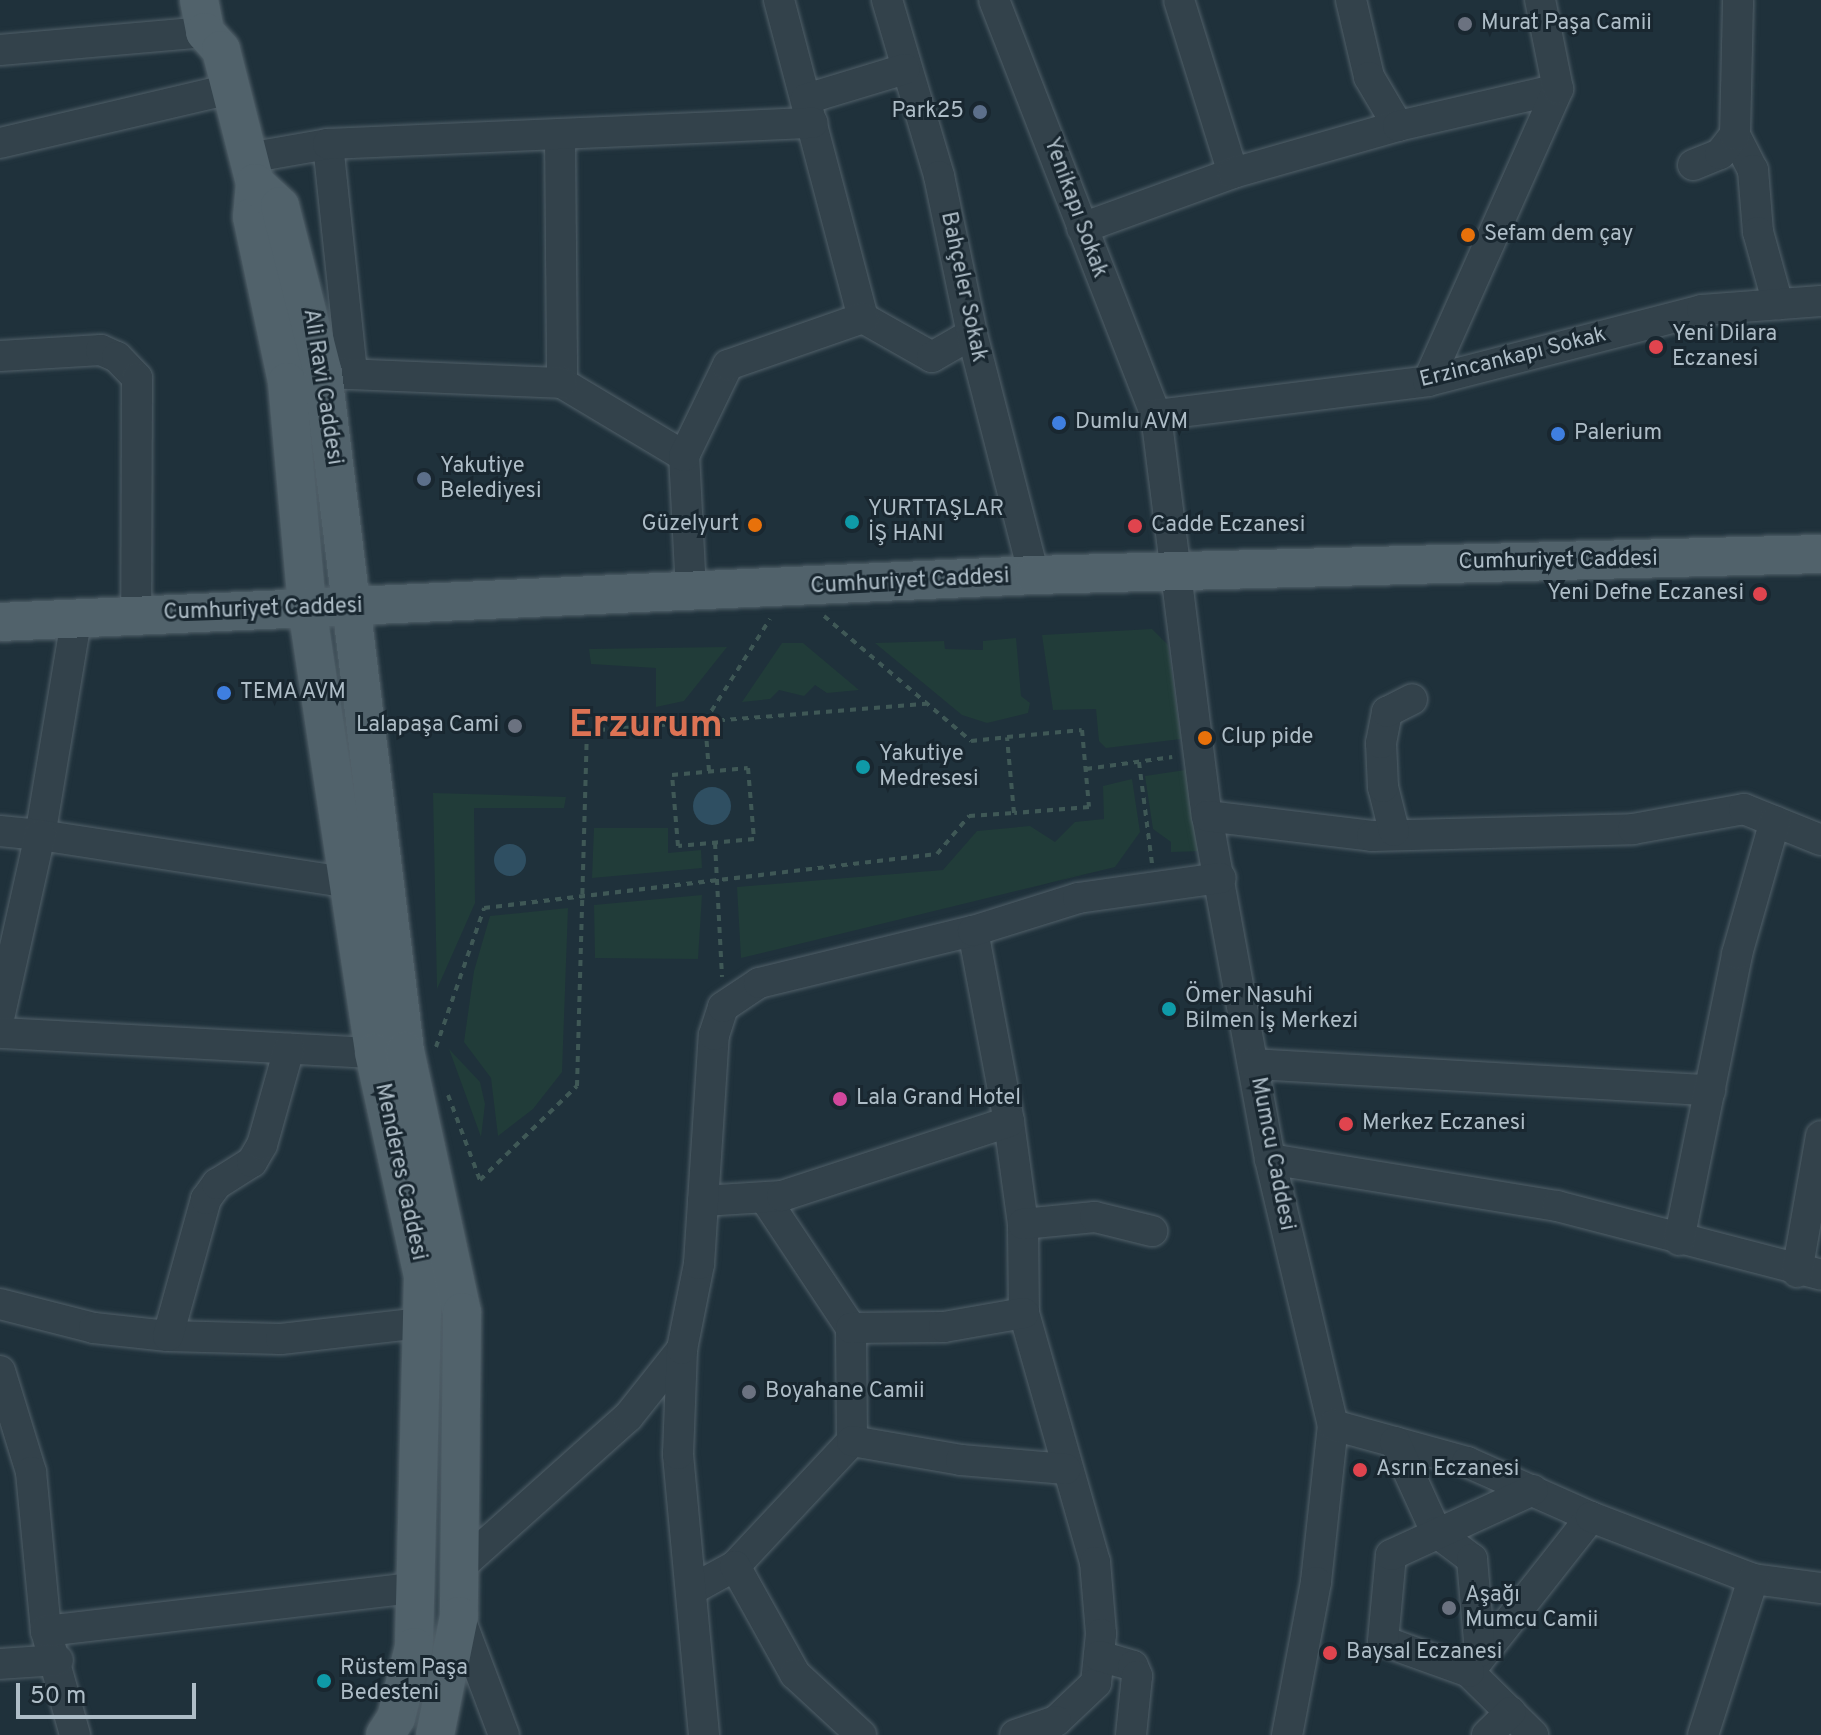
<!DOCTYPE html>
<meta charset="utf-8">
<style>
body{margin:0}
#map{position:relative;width:1821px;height:1735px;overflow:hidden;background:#1f313b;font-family:Overpass,sans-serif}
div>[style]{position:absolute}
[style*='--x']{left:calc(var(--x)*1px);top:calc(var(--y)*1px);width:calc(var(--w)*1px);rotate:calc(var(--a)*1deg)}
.green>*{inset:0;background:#213c39}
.water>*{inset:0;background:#2f4f62}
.round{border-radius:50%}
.path>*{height:4px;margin-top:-2px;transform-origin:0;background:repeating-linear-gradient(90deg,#3f5856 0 6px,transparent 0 12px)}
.roads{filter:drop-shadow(0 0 2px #516069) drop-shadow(0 0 2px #516069)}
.minor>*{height:30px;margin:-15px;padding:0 15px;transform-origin:15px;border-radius:15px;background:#33424b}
.major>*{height:38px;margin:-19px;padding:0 19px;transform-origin:19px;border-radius:19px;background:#51626b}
.dots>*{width:22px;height:22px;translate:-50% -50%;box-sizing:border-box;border:4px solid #192730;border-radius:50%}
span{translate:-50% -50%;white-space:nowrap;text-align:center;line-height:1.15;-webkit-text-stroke:6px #192730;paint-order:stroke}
.poi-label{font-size:22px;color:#aebdc7}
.left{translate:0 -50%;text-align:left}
.right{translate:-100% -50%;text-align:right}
.street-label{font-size:22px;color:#aebdc7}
.town-label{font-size:38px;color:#dd7354;font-weight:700}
.scale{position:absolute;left:16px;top:1683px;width:180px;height:36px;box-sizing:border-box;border:4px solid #aebdc7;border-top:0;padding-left:10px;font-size:24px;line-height:28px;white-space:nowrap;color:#aebdc7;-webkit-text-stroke:6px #192730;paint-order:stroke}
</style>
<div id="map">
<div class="green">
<div style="clip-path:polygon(1152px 629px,1168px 645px,1181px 739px,1106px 748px,1099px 741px,1096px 709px,1053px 710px,1042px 635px)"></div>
<div style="clip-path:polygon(1016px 638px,1021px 696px,1030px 703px,1028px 713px,987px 723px,962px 715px,875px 643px,944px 641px,945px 649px,983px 650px,983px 641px)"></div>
<div style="clip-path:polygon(782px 643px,803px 643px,859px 690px,827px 693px,815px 685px,804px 696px,779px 690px,770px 699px,742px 702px)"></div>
<div style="clip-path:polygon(727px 647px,684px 701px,656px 707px,656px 668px,591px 664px,589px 649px)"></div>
<div style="clip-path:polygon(1192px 769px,1205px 851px,1171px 852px,1171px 842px,1153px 829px,1145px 776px)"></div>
<div style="clip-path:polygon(1132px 779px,1140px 832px,1115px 867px,741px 958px,737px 887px,943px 870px,977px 831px,1030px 826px,1055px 842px,1075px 822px,1104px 819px,1103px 786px)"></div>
<div style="clip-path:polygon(433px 793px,566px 797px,564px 808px,474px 808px,475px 903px,437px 989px)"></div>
<div style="clip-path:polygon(594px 828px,668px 828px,668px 853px,701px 850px,702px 868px,592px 878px)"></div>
<div style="clip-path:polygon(702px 895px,698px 959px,595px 958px,594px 905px)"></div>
<div style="clip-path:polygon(568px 908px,562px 1072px,533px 1109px,498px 1136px,491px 1078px,464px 1042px,474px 971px,490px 916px)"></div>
<div style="clip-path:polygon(449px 1049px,480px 1082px,485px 1104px,481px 1137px)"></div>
</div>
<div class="water">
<div class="round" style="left:693px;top:787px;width:38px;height:38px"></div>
<div class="round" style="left:494px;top:844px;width:32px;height:32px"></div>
</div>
<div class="path">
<div style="--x:824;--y:616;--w:193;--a:40.4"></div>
<div style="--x:971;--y:741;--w:36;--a:-6"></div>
<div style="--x:1082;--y:730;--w:77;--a:84.8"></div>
<div style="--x:1089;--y:807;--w:75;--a:175.4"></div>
<div style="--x:1014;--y:813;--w:76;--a:-95.3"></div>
<div style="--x:1007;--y:737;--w:75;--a:-5.3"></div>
<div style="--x:1139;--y:762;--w:102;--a:82.7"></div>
<div style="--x:748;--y:768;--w:71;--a:85.2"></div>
<div style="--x:754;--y:839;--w:76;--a:174.7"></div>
<div style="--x:678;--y:846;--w:71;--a:-94.8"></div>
<div style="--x:672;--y:775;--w:76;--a:-5.3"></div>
<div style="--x:1086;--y:769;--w:87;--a:-7.9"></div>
<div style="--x:709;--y:771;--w:50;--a:-94.6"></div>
<div style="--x:705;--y:721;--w:121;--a:-57.5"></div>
<div style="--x:715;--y:843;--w:134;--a:87"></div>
<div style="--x:436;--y:1047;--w:147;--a:-70.9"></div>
<div style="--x:484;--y:908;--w:456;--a:-6.8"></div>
<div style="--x:937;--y:854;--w:50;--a:-49.9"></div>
<div style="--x:969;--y:816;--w:45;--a:-3.8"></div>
<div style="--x:448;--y:1095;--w:91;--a:69.4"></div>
<div style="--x:480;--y:1180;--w:135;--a:-44.1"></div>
<div style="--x:577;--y:1086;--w:355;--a:-88.4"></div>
<div style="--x:587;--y:731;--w:340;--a:-4.6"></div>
</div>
<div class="roads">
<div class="minor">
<div style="--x:779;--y:0;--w:329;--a:75.2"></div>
<div style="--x:863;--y:318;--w:79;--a:29.5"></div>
<div style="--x:932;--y:357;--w:46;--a:-29.9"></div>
<div style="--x:887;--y:0;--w:184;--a:73.5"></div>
<div style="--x:939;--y:176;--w:161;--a:78.2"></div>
<div style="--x:972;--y:334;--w:249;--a:75.6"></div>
<div style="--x:994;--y:0;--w:445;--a:68.7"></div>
<div style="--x:1156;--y:415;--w:404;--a:82.8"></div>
<div style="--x:1207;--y:816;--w:349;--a:79.6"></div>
<div style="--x:1270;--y:1159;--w:273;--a:76.7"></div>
<div style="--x:1333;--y:1425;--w:158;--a:96.2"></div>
<div style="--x:1316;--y:1582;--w:156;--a:100.7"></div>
<div style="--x:1179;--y:0;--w:181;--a:72.7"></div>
<div style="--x:1351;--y:0;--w:79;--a:76.8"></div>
<div style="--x:1369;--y:77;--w:57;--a:59.4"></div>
<div style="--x:0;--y:50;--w:206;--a:-5"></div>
<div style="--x:806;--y:99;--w:103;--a:-16.9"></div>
<div style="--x:560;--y:135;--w:248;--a:89.5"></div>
<div style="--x:562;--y:383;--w:142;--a:30.9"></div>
<div style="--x:1735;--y:135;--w:39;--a:63"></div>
<div style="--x:1753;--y:170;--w:62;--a:85.4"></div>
<div style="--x:1758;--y:232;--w:75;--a:74.5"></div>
<div style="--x:0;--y:143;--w:236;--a:-13.2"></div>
<div style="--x:328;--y:144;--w:231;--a:84"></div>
<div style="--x:248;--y:158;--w:81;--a:-9.9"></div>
<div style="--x:328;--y:144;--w:485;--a:-2.5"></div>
<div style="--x:1693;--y:165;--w:29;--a:-22"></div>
<div style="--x:1720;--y:154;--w:24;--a:-52"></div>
<div style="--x:1735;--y:135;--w:135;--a:-88.7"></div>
<div style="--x:1082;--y:228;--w:161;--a:-20"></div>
<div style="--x:1233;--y:173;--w:172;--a:-15.9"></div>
<div style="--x:1398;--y:126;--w:164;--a:-13"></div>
<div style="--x:0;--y:356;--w:101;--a:-3.4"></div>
<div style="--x:101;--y:350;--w:17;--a:24"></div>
<div style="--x:117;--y:357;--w:29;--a:46"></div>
<div style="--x:137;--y:378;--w:237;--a:90.2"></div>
<div style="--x:323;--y:373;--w:239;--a:2.4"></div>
<div style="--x:1428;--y:381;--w:320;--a:-66"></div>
<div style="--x:1558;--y:89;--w:91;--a:-101.4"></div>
<div style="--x:1156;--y:415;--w:274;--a:-7.1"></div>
<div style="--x:1428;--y:381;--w:283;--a:-14.5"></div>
<div style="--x:1702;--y:310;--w:119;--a:-4.3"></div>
<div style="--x:691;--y:592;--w:136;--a:-92.9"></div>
<div style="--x:684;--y:456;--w:101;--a:-64.2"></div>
<div style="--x:728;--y:365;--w:143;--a:-19.2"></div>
<div style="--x:76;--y:621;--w:217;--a:99.5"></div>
<div style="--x:40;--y:835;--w:315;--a:8.8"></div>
<div style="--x:1207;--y:816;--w:166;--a:6.9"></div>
<div style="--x:1372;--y:836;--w:261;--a:-1.5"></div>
<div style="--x:1633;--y:829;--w:113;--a:-10.2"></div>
<div style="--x:1744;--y:809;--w:83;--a:21.9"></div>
<div style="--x:0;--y:831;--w:40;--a:5.7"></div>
<div style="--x:40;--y:835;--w:183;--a:102.6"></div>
<div style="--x:1394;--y:831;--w:45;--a:-104"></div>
<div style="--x:1383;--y:787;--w:44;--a:-92.6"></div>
<div style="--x:1381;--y:743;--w:32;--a:-79"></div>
<div style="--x:1387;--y:712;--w:28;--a:-27"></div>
<div style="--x:973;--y:931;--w:194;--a:79.3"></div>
<div style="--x:1009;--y:1122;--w:103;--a:82.2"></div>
<div style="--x:1023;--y:1224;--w:89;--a:89.4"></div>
<div style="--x:1024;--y:1313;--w:259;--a:74.1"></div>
<div style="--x:1095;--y:1562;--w:72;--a:85.2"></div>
<div style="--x:1101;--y:1634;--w:49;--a:95.8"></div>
<div style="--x:1096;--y:1683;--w:55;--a:136.5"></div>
<div style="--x:1056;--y:1721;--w:43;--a:161.1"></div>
<div style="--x:0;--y:1033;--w:375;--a:3.1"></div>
<div style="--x:1253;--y:1064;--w:458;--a:3.3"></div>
<div style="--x:1270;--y:1159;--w:291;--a:9.3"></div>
<div style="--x:1557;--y:1206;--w:273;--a:14.6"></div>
<div style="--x:766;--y:1200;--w:154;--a:56.4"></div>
<div style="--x:851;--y:1328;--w:113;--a:89.5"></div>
<div style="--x:703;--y:1201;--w:79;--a:-3.6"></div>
<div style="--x:782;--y:1196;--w:239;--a:-18.1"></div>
<div style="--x:1023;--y:1224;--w:72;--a:-5.6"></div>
<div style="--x:1095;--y:1217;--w:59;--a:13.8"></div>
<div style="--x:1679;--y:1240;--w:292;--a:-78.5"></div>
<div style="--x:1737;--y:954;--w:138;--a:-74.1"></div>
<div style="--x:1797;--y:1272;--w:138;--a:-80"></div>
<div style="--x:0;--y:1304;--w:97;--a:14.3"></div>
<div style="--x:94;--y:1328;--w:74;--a:6.2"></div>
<div style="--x:168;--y:1336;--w:113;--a:1.5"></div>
<div style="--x:281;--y:1339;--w:142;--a:-6.5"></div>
<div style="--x:851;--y:1328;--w:93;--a:-0.6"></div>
<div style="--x:944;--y:1327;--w:81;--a:-9.9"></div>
<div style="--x:168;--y:1336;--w:142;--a:-74.5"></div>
<div style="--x:206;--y:1199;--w:19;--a:-54"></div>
<div style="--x:217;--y:1184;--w:41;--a:-32.2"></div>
<div style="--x:252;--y:1162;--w:20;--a:-60"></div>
<div style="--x:262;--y:1145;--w:100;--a:-74.3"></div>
<div style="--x:0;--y:1371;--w:106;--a:72.9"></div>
<div style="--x:31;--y:1472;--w:160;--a:84.6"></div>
<div style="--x:46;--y:1631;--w:108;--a:74.4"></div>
<div style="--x:1333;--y:1425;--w:139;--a:15.4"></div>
<div style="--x:1467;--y:1462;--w:136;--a:23.9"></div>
<div style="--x:1591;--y:1517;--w:197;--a:128.2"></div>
<div style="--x:1469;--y:1672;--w:90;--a:44.5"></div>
<div style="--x:1395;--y:1442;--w:99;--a:65.5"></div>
<div style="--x:1436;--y:1532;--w:45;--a:36.9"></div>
<div style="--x:1472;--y:1559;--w:93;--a:85.1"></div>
<div style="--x:1591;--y:1517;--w:173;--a:20.9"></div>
<div style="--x:1753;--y:1579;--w:69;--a:7.5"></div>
<div style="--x:735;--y:1566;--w:171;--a:-46.9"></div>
<div style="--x:852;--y:1441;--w:111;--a:9.9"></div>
<div style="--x:961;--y:1460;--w:105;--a:4.9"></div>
<div style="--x:460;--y:1567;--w:225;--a:-41.8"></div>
<div style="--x:628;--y:1417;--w:87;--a:-51.5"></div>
<div style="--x:693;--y:1589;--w:48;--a:-28.7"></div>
<div style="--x:735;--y:1566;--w:124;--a:60.9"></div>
<div style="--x:795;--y:1674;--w:90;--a:42.7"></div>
<div style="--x:459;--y:1616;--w:127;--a:69.3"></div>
<div style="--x:46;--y:1631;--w:375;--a:-6.7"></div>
<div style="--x:1099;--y:1656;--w:35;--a:16"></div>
<div style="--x:1133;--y:1666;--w:11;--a:68"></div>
<div style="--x:1137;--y:1676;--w:59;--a:95.8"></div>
<div style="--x:0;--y:1664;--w:58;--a:-3.9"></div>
<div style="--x:1469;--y:1672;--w:91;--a:-160.2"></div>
<div style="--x:1383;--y:1641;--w:86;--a:-84.7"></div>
<div style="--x:1391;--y:1555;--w:156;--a:-24.6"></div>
<div style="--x:704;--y:1735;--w:282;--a:-95.3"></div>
<div style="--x:678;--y:1454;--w:105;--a:-87.8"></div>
<div style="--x:682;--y:1349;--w:87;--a:-78.7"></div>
<div style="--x:699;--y:1264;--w:229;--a:-86.3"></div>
<div style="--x:714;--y:1035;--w:29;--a:-72"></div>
<div style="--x:723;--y:1007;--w:43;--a:-33.7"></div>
<div style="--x:759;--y:983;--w:220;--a:-13.7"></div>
<div style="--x:973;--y:931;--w:110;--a:-17.4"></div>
<div style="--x:1078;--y:898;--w:144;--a:-8"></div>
<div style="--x:1487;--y:1735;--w:33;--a:-44"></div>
<div style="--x:1703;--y:1735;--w:164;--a:-72.2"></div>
</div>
<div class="major">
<div style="--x:199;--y:0;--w:33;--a:79"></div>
<div style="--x:205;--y:32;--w:24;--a:48"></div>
<div style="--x:221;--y:50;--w:137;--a:75.7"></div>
<div style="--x:255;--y:183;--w:34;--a:95"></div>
<div style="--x:252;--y:217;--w:169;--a:78"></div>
<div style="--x:287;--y:382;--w:227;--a:84.9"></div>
<div style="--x:307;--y:608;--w:450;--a:81.4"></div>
<div style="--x:374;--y:1053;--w:228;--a:77.6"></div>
<div style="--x:423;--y:1276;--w:371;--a:91.4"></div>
<div style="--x:414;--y:1647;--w:73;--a:104.2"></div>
<div style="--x:396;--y:1718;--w:20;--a:123"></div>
<div style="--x:255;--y:183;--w:34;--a:43"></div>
<div style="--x:280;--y:206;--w:172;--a:75.6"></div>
<div style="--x:323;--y:373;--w:683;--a:83.1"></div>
<div style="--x:405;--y:1051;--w:267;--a:77.7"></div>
<div style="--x:462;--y:1312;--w:304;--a:90.6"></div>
<div style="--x:459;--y:1616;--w:121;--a:101.4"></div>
<div style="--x:0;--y:622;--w:1035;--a:-2.6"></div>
<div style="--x:1034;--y:575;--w:787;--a:-1.53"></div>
</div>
</div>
<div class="dots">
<div style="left:1465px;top:24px;background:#6b7280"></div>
<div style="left:980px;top:112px;background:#5c6f8a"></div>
<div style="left:1468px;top:235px;background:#e8710a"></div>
<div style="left:1656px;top:347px;background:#e0444e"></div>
<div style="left:1059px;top:423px;background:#3f7fe0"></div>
<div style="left:1558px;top:434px;background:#3f7fe0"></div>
<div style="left:424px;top:479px;background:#5c6f8a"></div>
<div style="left:852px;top:522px;background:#0f9aa8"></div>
<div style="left:755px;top:525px;background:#e8710a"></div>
<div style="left:1135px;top:526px;background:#e0444e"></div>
<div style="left:1760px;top:594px;background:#e0444e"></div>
<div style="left:224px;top:693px;background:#3f7fe0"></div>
<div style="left:515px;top:726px;background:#6b7280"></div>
<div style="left:1205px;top:738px;background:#e8710a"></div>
<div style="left:863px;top:767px;background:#0f9aa8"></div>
<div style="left:1169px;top:1009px;background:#0f9aa8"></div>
<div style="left:840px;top:1099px;background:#d1479c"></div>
<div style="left:1346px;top:1124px;background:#e0444e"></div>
<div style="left:749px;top:1392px;background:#6b7280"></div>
<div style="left:1360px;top:1470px;background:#e0444e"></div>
<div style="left:1449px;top:1608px;background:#6b7280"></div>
<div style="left:1330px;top:1653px;background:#e0444e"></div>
<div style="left:324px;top:1681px;background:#0f9aa8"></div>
</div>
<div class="poi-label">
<span class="left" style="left:1481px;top:24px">Murat Paşa Camii</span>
<span class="right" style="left:964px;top:112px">Park25</span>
<span class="left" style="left:1484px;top:235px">Sefam dem çay</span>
<span class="left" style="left:1672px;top:347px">Yeni Dilara<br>Eczanesi</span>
<span class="left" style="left:1075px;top:423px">Dumlu AVM</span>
<span class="left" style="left:1574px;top:434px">Palerium</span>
<span class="left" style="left:440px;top:479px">Yakutiye<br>Belediyesi</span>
<span class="left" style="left:868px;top:522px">YURTTAŞLAR<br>İŞ HANI</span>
<span class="right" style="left:739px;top:525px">Güzelyurt</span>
<span class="left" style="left:1151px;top:526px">Cadde Eczanesi</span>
<span class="right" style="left:1744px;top:594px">Yeni Defne Eczanesi</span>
<span class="left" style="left:240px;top:693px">TEMA AVM</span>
<span class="right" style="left:499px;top:726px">Lalapaşa Cami</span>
<span class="left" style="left:1221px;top:738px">Clup pide</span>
<span class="left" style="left:879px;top:767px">Yakutiye<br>Medresesi</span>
<span class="left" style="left:1185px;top:1009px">Ömer Nasuhi<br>Bilmen İş Merkezi</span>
<span class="left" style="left:856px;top:1099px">Lala Grand Hotel</span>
<span class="left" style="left:1362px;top:1124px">Merkez Eczanesi</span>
<span class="left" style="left:765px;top:1392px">Boyahane Camii</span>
<span class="left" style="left:1376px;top:1470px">Asrın Eczanesi</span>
<span class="left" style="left:1465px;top:1608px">Aşağı<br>Mumcu Camii</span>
<span class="left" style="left:1346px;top:1653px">Baysal Eczanesi</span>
<span class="left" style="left:340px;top:1681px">Rüstem Paşa<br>Bedesteni</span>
</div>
<div class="street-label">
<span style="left:1075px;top:208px;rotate:70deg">Yenikapı Sokak</span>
<span style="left:963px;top:287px;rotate:78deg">Bahçeler Sokak</span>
<span style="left:1513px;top:358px;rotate:-14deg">Erzincankapı Sokak</span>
<span style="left:322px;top:387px;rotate:81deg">Ali Ravi Caddesi</span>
<span style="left:1558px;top:561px;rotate:-1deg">Cumhuriyet Caddesi</span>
<span style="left:910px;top:582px;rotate:-3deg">Cumhuriyet Caddesi</span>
<span style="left:263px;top:610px;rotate:-2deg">Cumhuriyet Caddesi</span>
<span style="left:1272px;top:1154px;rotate:79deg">Mumcu Caddesi</span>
<span style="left:400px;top:1172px;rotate:78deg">Menderes Caddesi</span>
</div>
<div class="town-label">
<span style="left:646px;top:727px">Erzurum</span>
</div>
<div class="scale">50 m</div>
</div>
